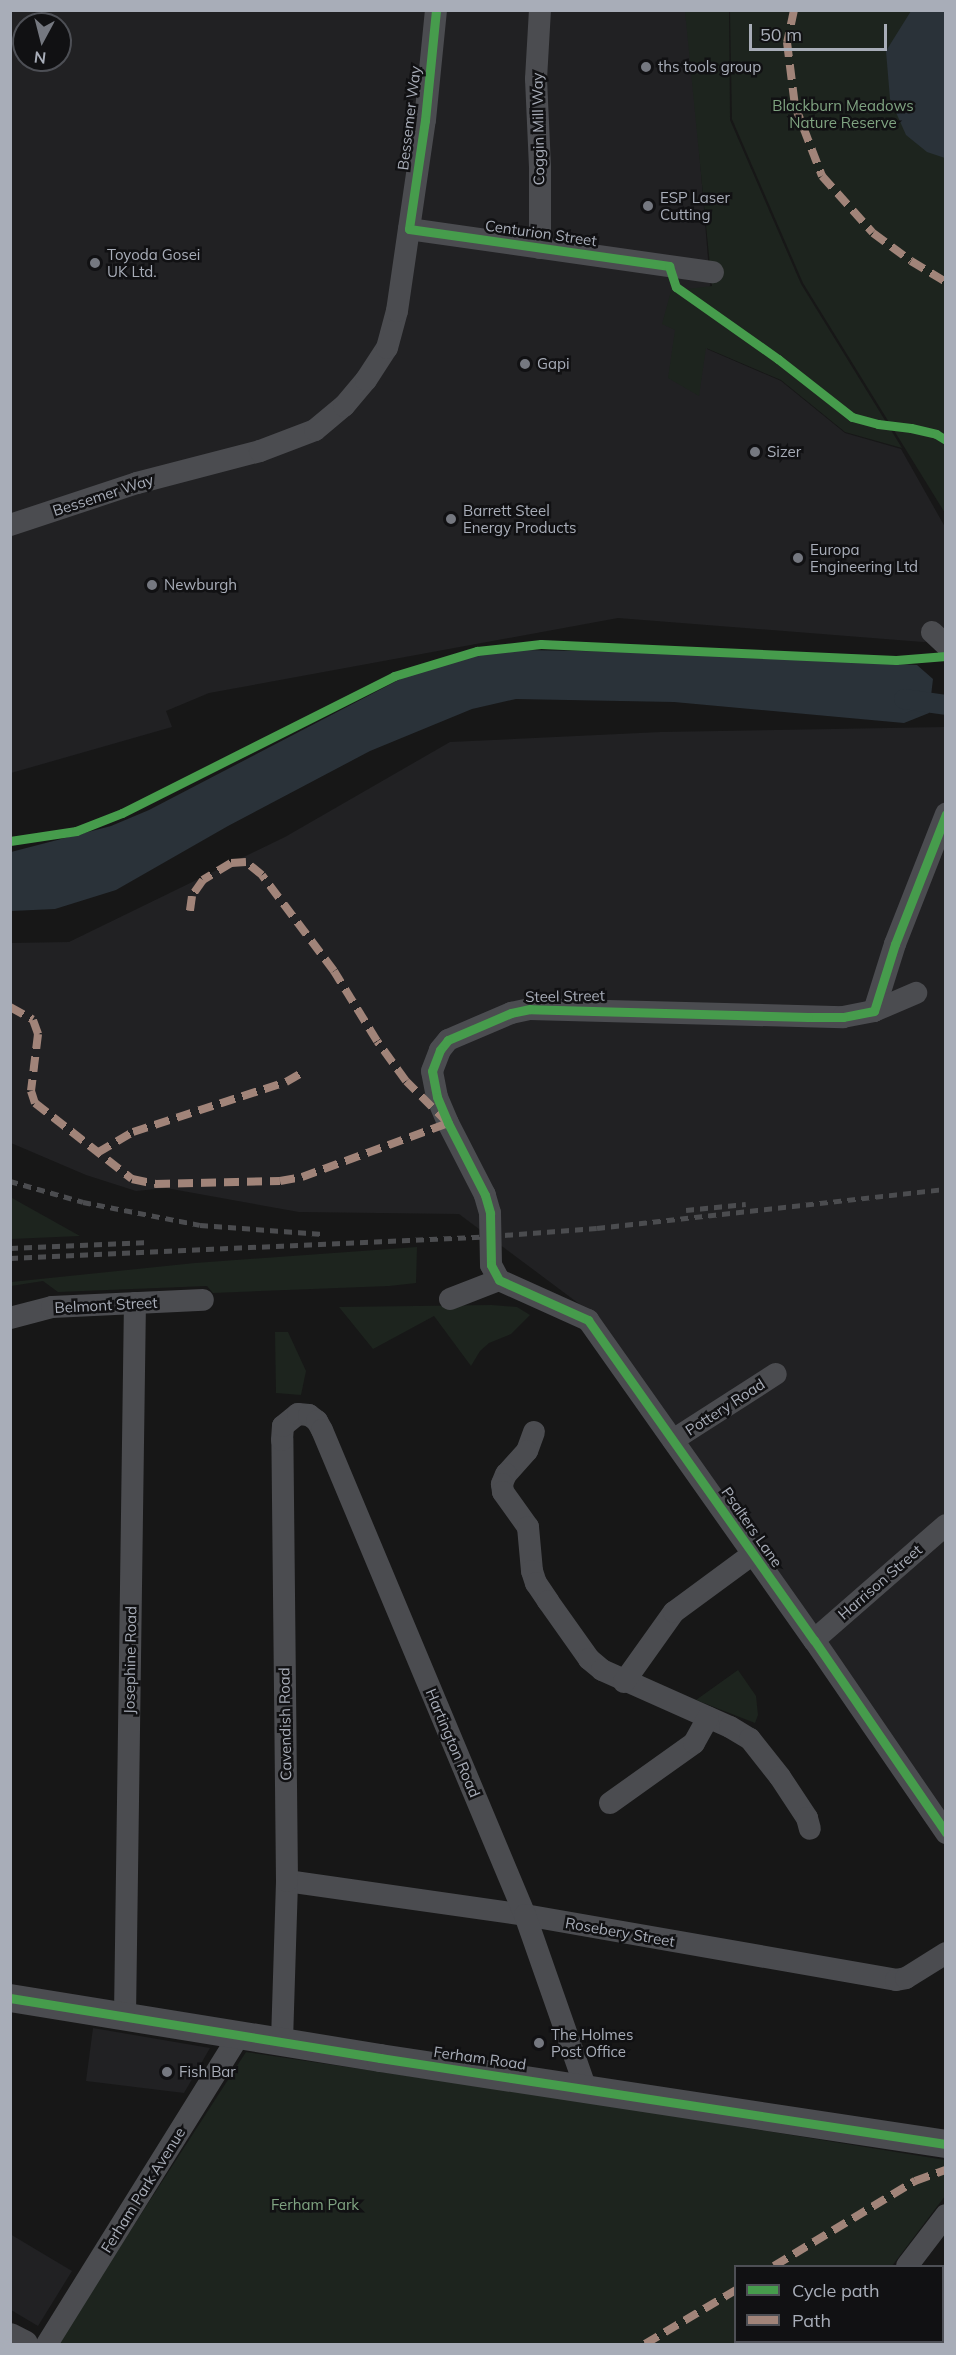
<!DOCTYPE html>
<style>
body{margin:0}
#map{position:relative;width:956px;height:2355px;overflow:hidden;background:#171717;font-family:Mulish,sans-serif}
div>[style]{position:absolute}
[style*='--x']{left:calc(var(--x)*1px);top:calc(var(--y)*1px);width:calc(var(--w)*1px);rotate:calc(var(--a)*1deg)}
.built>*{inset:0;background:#212123}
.green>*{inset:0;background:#1d241e}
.water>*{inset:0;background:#2a3239}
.canal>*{height:20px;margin:-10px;padding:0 10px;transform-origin:10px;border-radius:10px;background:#2a3239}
.minor>*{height:22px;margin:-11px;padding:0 11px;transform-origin:11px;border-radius:11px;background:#4b4c50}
.tertiary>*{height:28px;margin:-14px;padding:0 14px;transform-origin:14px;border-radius:14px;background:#4b4c50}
.rail>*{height:4.5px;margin-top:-2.25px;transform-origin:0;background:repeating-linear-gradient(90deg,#4b4c4f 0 8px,transparent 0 14px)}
.quiet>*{height:8px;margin-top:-4px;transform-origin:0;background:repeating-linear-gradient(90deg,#a18479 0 15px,transparent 0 23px)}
.cycleway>*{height:9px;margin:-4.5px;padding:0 4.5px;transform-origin:4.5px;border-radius:4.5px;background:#469c4c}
.dots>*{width:16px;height:16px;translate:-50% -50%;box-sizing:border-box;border:3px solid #111113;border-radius:50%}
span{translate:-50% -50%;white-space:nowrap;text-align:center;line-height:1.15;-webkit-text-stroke:5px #111113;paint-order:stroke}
.poi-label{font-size:15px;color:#a8adb8}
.left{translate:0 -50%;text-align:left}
.park-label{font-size:15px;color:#7fa381}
.street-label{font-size:15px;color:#a8adb8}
.frame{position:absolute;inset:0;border:12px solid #a8adb8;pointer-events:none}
.legend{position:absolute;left:734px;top:2265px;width:210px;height:78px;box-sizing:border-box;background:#111113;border:2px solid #4d4f55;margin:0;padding:8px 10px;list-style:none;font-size:18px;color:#a8adb8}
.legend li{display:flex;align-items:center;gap:12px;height:30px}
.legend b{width:30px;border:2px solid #4d4f55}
.north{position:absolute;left:12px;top:12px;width:60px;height:60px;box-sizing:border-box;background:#111113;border:2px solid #4d4f55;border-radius:50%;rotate:187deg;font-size:16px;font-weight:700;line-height:24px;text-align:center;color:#a8adb8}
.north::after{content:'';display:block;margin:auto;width:21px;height:27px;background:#757880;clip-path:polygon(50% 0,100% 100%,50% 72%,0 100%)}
.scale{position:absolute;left:749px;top:24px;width:138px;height:27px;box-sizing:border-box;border:3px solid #a8adb8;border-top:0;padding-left:8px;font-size:18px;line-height:21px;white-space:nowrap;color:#a8adb8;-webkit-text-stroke:4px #111113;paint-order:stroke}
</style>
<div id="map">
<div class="built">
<div style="clip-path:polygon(evenodd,11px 11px,688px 11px,710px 284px,707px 349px,781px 381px,845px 433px,901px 449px,945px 527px,945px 641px,923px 642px,618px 618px,209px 693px,166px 711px,172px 727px,11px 773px,11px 11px,24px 24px,60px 24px,60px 60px,24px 60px,24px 24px)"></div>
<div style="clip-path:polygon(945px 727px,945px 1818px,586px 1309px,459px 1214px,299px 1212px,166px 1188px,136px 1191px,86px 1175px,11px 1143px,10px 943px,69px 942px,285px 837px,450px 742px,661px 732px)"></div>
<div style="clip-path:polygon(93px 2028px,210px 2048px,184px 2093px,86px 2081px)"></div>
<div style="clip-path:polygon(10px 2234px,72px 2271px,38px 2326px,11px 2310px)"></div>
</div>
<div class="green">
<div style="clip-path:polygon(685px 11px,729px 11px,730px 120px,801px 284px,902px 448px,845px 432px,781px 380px,706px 348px,699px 396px,668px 378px,675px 330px,662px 324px,671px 291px,712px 286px)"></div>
<div style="clip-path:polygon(730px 11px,945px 11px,945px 513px,803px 283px,732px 119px)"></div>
<div style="clip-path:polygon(10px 1198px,12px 1198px,80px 1236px,11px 1239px)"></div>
<div style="clip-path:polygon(417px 1247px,416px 1283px,389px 1286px,213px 1293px,207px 1286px,58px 1292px,43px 1281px,11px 1286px,11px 1282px,195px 1263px)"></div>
<div style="clip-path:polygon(492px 1305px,517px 1307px,530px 1315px,511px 1334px,489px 1343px,480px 1351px,471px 1366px,434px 1316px,373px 1349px,339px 1307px)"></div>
<div style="clip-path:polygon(275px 1332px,288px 1332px,306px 1371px,301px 1395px,276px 1393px)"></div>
<div style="clip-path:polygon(738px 1670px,756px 1696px,758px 1715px,755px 1723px,696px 1700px)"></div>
<div style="clip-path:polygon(246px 2052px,618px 2107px,945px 2160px,945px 2196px,892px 2266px,736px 2266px,736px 2342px,835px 2342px,833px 2344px,57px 2344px)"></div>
</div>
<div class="water">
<div style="clip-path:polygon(911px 11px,945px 11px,945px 158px,927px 152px,906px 135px,890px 99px,886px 51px)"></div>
<div style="clip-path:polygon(522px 650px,696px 653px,917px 665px,933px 679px,929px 713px,904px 723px,674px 702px,516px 699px,472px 709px,370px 751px,228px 826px,116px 890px,55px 909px,11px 911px,11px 852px,111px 826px,149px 810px,412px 673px,475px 655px)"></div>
</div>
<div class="canal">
<div style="--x:904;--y:699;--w:42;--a:8.1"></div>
</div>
<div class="minor">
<div style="--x:409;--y:229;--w:307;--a:8.1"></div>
<div style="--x:540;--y:248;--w:81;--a:-90"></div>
<div style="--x:540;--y:167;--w:88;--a:-92.6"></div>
<div style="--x:536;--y:79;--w:69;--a:-86.7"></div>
<div style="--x:10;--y:525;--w:134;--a:-18.3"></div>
<div style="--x:137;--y:483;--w:127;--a:-14.6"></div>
<div style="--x:260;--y:451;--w:59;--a:-20.9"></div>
<div style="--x:315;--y:430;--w:38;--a:-40"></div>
<div style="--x:344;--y:406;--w:34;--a:-50"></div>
<div style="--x:366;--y:380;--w:38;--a:-57"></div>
<div style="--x:387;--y:348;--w:38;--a:-75"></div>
<div style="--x:397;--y:311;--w:193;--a:-81.7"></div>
<div style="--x:425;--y:120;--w:111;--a:-84.3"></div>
<div style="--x:932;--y:632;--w:19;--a:43"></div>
<div style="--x:874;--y:1011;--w:70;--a:-72.6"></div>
<div style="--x:895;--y:944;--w:140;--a:-68.6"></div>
<div style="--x:499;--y:1280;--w:17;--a:-118"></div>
<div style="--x:491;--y:1265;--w:52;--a:-91.1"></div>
<div style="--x:490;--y:1213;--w:19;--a:-106"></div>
<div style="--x:485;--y:1195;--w:81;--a:-117.2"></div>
<div style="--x:448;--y:1123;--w:28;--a:-113"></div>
<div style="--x:437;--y:1097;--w:26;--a:-101"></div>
<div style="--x:432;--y:1071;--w:22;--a:-69"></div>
<div style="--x:440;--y:1050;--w:13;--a:-51"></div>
<div style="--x:448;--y:1040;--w:69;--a:-23.2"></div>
<div style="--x:511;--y:1013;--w:19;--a:-12"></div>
<div style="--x:530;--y:1009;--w:313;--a:1.5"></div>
<div style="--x:843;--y:1017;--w:32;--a:-11"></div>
<div style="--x:874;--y:1011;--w:46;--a:-23.2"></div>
<div style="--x:499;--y:1280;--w:98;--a:24.2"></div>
<div style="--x:588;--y:1320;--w:392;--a:54.8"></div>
<div style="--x:814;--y:1640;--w:234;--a:55.6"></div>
<div style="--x:450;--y:1299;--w:53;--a:-21.2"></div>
<div style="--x:10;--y:1318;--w:43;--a:-14.7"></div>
<div style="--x:52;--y:1307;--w:151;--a:-2.7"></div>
<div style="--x:534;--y:1432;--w:20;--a:110"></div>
<div style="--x:527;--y:1451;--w:31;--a:132"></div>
<div style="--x:506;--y:1474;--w:11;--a:112"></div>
<div style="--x:502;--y:1484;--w:8;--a:83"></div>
<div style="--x:503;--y:1492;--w:43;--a:54.5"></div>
<div style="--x:528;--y:1527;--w:44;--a:84.8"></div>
<div style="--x:532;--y:1571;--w:13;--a:72"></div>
<div style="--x:536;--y:1583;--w:22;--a:56"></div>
<div style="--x:548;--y:1601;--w:71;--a:54.7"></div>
<div style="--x:589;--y:1659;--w:17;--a:40"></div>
<div style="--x:602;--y:1670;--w:140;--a:24"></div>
<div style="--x:730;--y:1727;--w:23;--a:31"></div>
<div style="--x:750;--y:1739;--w:48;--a:51.7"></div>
<div style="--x:780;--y:1777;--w:49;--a:56.6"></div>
<div style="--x:807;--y:1818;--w:11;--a:75"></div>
<div style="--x:673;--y:1440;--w:122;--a:-32.7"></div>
<div style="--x:814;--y:1640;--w:175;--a:-41.1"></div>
<div style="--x:624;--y:1682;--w:86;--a:-54.5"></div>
<div style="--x:674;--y:1612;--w:98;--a:-36.3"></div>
<div style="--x:610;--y:1803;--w:103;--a:-35.5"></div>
<div style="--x:694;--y:1743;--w:29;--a:-61"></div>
<div style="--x:287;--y:1881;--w:240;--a:8.1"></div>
<div style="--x:525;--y:1915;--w:377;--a:9.9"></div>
<div style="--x:896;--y:1980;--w:10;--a:-11"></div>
<div style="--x:906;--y:1978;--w:47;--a:-32"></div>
<div style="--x:125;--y:2016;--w:713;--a:-89.2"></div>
<div style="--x:282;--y:2041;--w:160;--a:-88.2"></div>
<div style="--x:287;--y:1881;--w:441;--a:-90.6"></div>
<div style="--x:282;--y:1440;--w:14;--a:-86"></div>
<div style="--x:283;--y:1426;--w:19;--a:-39"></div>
<div style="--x:298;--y:1414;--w:11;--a:5"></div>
<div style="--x:309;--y:1415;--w:10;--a:37"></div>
<div style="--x:317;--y:1421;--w:10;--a:61"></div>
<div style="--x:322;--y:1430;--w:526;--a:67.29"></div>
<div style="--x:525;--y:1915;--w:184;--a:70.7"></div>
<div style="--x:907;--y:2266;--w:64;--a:-52.6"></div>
<div style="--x:47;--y:2344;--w:364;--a:-58.1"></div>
<div style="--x:847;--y:2344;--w:4;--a:-34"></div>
</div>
<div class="tertiary">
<div style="--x:10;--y:1998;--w:375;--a:9.2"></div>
<div style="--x:380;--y:2058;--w:572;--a:8.64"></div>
<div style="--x:10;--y:2337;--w:16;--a:27"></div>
</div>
<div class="rail">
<div style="--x:10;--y:1181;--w:76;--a:16"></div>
<div style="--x:83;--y:1202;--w:119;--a:11.1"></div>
<div style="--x:200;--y:1225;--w:123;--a:4.2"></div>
<div style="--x:686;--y:1210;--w:60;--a:-5.7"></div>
<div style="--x:10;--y:1248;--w:140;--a:-2.5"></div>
<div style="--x:10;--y:1258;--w:482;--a:-2.6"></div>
<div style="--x:491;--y:1236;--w:106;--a:-4.3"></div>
<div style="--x:597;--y:1228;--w:351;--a:-6.4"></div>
</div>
<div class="quiet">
<div style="--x:794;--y:10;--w:33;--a:102"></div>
<div style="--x:787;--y:42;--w:64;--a:82.9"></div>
<div style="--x:795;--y:106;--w:75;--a:68.9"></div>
<div style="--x:822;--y:176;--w:76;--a:48.2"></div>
<div style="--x:873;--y:233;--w:47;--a:36.4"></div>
<div style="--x:911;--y:261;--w:41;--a:31"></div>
<div style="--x:10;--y:1007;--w:26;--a:29"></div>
<div style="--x:33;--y:1020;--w:15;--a:70"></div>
<div style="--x:38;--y:1034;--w:57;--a:97"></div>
<div style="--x:31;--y:1091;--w:13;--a:72"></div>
<div style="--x:35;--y:1103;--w:123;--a:38.1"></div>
<div style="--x:132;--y:1179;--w:24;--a:12"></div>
<div style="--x:155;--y:1184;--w:125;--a:-1.4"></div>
<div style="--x:280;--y:1181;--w:22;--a:-10"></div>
<div style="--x:302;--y:1177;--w:156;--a:-20.3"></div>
<div style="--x:448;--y:1123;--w:59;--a:-135"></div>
<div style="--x:406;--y:1081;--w:49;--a:-125.9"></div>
<div style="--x:377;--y:1041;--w:82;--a:-121.6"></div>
<div style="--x:334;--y:971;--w:120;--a:-126.9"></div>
<div style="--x:262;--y:875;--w:21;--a:-141"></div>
<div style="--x:246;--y:862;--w:15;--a:176"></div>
<div style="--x:231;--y:863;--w:33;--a:149"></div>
<div style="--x:203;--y:880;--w:19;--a:125"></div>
<div style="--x:192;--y:896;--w:15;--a:98"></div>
<div style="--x:97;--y:1153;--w:42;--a:-30.3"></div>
<div style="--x:133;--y:1132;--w:161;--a:-18.1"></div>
<div style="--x:286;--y:1082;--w:22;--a:-30"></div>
<div style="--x:774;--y:2266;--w:165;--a:-31.1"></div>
<div style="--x:915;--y:2181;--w:33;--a:-20"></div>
<div style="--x:645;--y:2344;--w:106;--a:-30.7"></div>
</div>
<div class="cycleway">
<div style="--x:436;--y:10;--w:111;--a:95.7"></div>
<div style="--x:425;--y:120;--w:110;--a:98.4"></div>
<div style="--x:409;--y:229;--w:263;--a:8.1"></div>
<div style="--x:669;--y:266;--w:22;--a:72"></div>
<div style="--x:676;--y:287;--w:125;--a:35.2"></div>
<div style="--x:778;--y:359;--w:94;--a:38.1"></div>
<div style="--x:852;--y:417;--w:27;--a:15"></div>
<div style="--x:878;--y:424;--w:33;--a:7"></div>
<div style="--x:911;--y:428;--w:26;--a:13"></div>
<div style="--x:936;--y:434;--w:12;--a:31"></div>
<div style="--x:946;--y:814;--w:140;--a:111.4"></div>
<div style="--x:895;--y:944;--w:70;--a:107.4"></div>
<div style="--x:874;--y:1011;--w:32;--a:169"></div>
<div style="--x:843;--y:1017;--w:35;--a:180"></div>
<div style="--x:808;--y:1017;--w:278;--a:-178.4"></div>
<div style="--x:530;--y:1009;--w:19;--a:168"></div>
<div style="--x:511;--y:1013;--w:69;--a:156.8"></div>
<div style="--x:448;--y:1040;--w:13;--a:129"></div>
<div style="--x:440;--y:1050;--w:22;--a:111"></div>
<div style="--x:432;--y:1071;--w:26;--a:79"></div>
<div style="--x:437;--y:1097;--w:28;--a:67"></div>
<div style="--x:448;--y:1123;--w:81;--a:62.8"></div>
<div style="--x:485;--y:1195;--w:19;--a:74"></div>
<div style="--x:490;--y:1213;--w:52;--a:88.9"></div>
<div style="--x:491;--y:1265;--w:17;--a:62"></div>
<div style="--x:499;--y:1280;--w:98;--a:24.2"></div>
<div style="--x:588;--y:1320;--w:392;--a:54.8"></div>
<div style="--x:814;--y:1640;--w:234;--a:55.6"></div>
<div style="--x:10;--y:841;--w:67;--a:-8.6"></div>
<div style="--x:76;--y:831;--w:49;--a:-21.4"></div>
<div style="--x:122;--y:813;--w:305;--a:-26.7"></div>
<div style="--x:394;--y:676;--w:87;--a:-16.8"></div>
<div style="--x:477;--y:651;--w:64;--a:-6.2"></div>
<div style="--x:541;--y:644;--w:355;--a:2.6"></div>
<div style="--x:896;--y:660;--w:50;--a:-4.6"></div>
<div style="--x:10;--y:1998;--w:375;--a:9.2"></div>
<div style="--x:380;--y:2058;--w:572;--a:8.64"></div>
</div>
<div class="dots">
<div style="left:646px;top:67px;background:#757880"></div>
<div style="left:648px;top:206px;background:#757880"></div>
<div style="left:95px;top:263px;background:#757880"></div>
<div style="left:525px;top:364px;background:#757880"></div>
<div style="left:755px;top:452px;background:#757880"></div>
<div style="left:451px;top:519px;background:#757880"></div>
<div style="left:798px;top:558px;background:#757880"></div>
<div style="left:152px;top:585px;background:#757880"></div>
<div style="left:539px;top:2043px;background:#757880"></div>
<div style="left:167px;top:2072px;background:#757880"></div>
</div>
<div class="poi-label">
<span class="left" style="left:658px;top:67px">ths tools group</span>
<span class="left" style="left:660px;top:206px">ESP Laser<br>Cutting</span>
<span class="left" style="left:107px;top:263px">Toyoda Gosei<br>UK Ltd.</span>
<span class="left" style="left:537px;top:364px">Gapi</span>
<span class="left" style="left:767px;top:452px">Sizer</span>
<span class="left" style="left:463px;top:519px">Barrett Steel<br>Energy Products</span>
<span class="left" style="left:810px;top:558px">Europa<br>Engineering Ltd</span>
<span class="left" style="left:164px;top:585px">Newburgh</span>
<span class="left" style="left:551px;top:2043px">The Holmes<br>Post Office</span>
<span class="left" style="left:179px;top:2072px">Fish Bar</span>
</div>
<div class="park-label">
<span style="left:843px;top:114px">Blackburn Meadows<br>Nature Reserve</span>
<span style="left:315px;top:2205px">Ferham Park</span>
</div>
<div class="street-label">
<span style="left:409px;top:118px;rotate:-83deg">Bessemer Way</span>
<span style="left:538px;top:129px;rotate:-91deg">Coggin Mill Way</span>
<span style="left:541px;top:233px;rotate:8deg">Centurion Street</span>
<span style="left:103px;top:495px;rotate:-18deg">Bessemer Way</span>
<span style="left:565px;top:996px;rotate:-1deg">Steel Street</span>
<span style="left:106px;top:1305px;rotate:-3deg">Belmont Street</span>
<span style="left:725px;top:1407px;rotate:-33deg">Pottery Road</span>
<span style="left:752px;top:1527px;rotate:55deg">Psalters Lane</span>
<span style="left:880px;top:1582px;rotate:-41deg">Harrison Street</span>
<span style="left:130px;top:1660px;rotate:-89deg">Josephine Road</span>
<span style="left:285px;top:1724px;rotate:-91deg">Cavendish Road</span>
<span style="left:453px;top:1743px;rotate:67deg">Hartington Road</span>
<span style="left:620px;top:1932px;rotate:10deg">Rosebery Street</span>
<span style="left:480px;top:2058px;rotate:8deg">Ferham Road</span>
<span style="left:143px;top:2190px;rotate:-58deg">Ferham Park Avenue</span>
</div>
<div class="frame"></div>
<ul class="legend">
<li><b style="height:8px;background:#469c4c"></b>Cycle path</li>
<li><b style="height:8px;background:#a18479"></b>Path</li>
</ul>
<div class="north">N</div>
<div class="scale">50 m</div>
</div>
